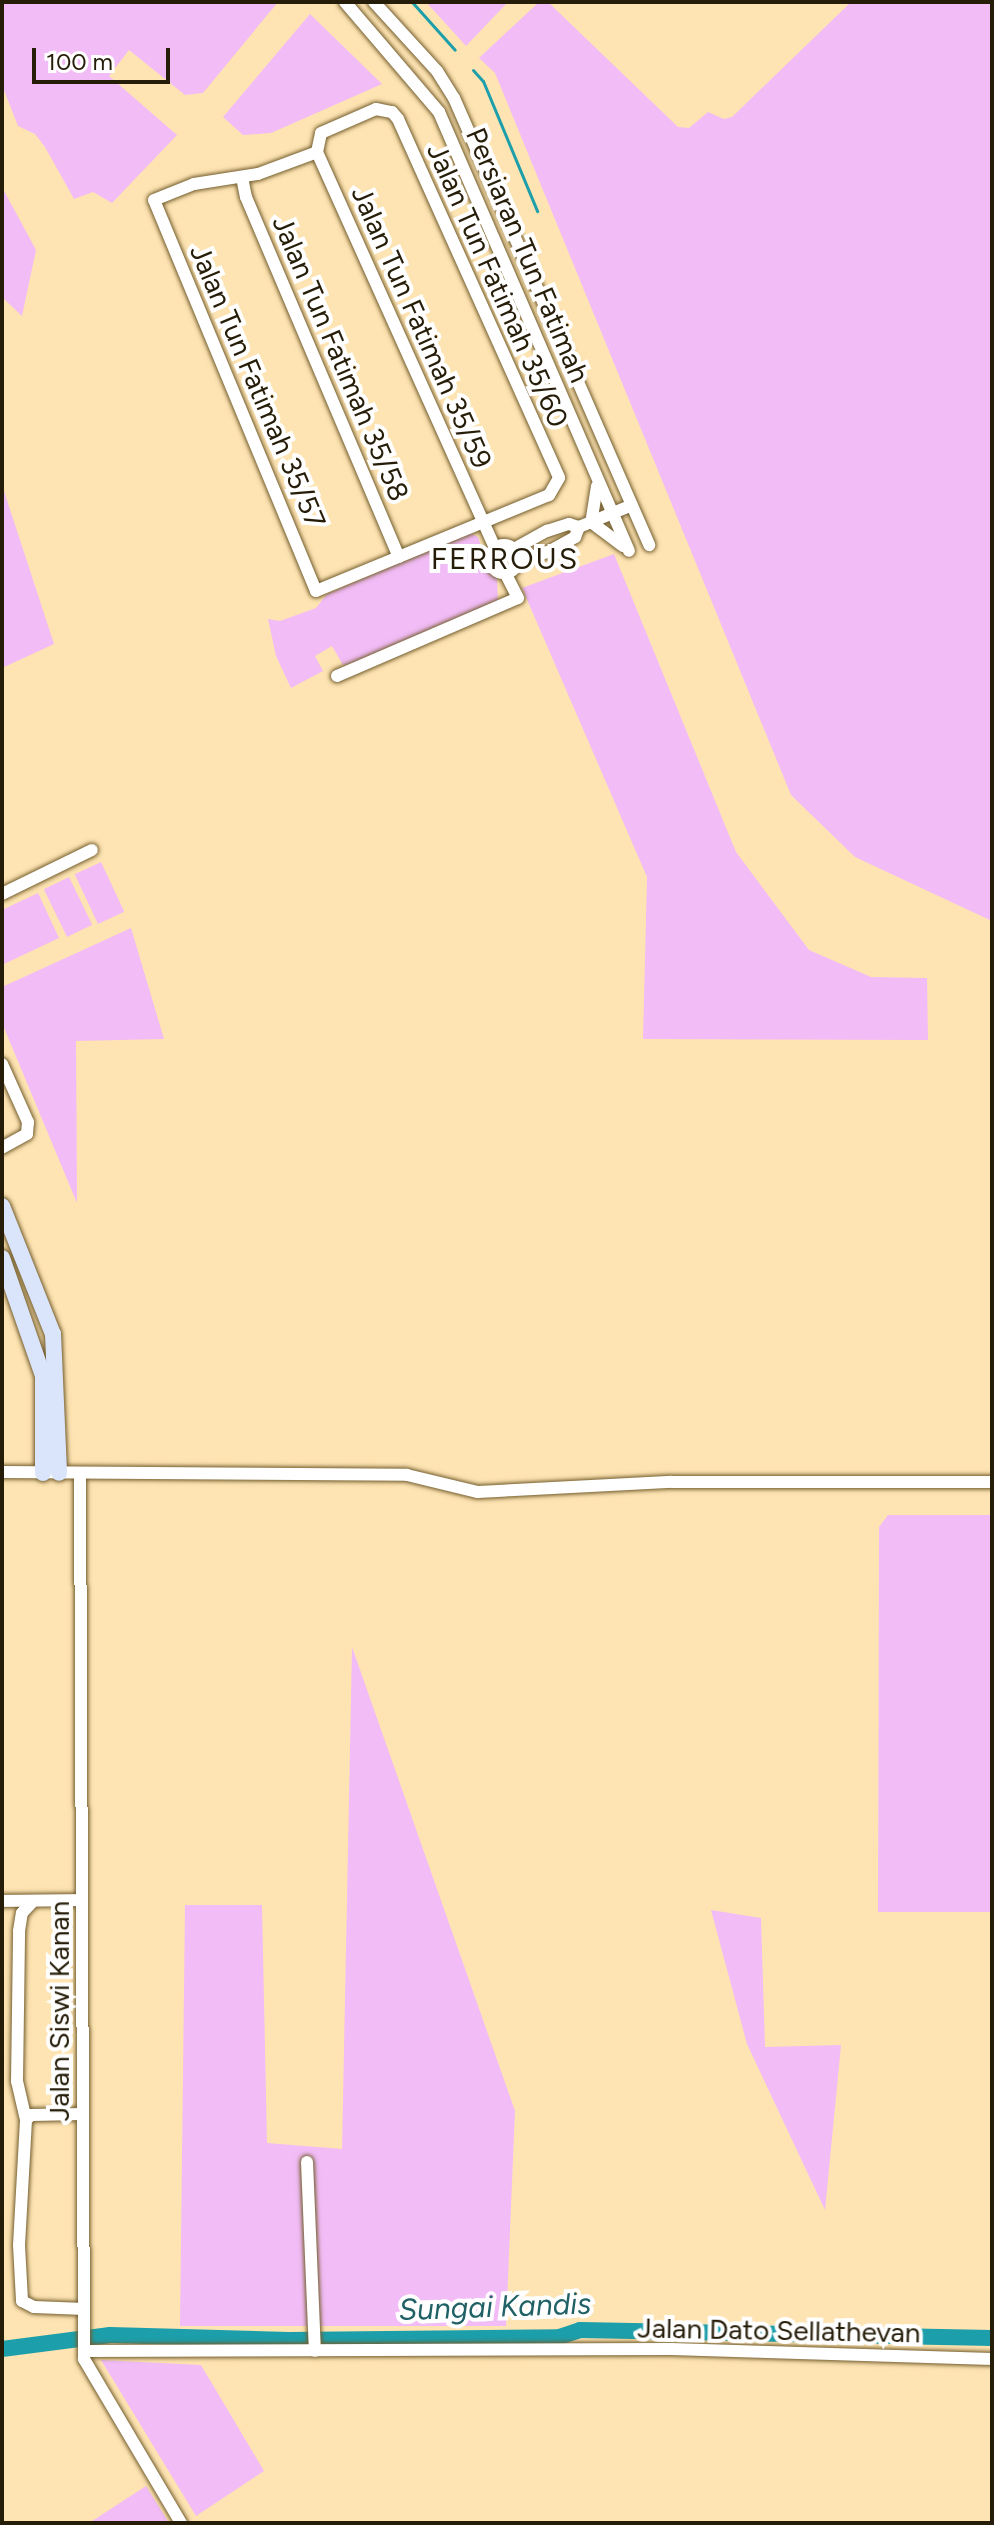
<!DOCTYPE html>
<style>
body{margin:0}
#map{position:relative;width:994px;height:2525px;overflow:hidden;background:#fee4b2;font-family:Figtree,sans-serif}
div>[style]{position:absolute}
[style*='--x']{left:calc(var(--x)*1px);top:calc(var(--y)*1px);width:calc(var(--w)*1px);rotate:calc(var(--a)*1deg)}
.green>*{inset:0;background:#f2bcf7;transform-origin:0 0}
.stream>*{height:3px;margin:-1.5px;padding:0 1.5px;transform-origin:1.5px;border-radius:1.5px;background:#1c9faa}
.river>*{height:16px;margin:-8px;padding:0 8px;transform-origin:8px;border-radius:8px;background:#1c9faa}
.roads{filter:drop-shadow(0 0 2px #735d2e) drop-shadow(0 0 2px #735d2e)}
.minor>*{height:12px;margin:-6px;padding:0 6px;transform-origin:6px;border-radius:6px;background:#fff}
.minor>.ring{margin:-6px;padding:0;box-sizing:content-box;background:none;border:12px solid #fff;border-radius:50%}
.major>*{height:16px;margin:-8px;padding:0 8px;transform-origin:8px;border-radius:8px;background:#dae5fb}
span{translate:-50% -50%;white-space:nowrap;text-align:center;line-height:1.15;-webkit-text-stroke:8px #fff;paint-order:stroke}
.street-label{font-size:28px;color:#261d09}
.neighbourhood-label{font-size:30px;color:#261d09;letter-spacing:2px}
.water-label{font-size:30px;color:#206166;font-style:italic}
.frame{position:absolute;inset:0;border:4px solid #261d09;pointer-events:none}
.scale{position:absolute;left:32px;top:48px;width:138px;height:36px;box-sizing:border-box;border:4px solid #261d09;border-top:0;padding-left:10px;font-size:24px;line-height:28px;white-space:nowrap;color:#261d09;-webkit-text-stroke:6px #fff;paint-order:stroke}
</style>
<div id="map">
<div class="green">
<div style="clip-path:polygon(2px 2px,278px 2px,203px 93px,185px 95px,129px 50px,109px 76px,177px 135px,112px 203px,93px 192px,74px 199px,45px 147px,35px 134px,18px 126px,2px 85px)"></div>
<div style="clip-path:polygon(426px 2px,508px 2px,466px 46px)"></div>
<div style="clip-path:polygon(539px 2px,548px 2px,678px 127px,689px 128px,708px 112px,724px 119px,732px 117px,851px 2px,992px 2px,992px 921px,855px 857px,791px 795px,495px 73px,479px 58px)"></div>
<div style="clip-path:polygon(310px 14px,382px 84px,271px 133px,243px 135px,223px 117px)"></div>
<div style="clip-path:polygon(2px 187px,36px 250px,22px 316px,3px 298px)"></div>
<div style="clip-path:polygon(2px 485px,54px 644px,2px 668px)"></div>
<div style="clip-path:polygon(470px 533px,478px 537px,488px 567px,497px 577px,498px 603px,362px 661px,343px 665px,332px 646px,315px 656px,323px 671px,291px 688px,276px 656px,268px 619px,280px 621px,316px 608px,327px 594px)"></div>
<div style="clip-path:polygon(614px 554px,736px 852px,809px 950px,871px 977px,927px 978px,928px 1040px,643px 1039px,647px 877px,522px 588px)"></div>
<div style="left:101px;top:862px;width:55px;height:29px;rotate:65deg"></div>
<div style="left:69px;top:877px;width:53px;height:28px;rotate:64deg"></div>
<div style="clip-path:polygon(38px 893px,59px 938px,4px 964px,2px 910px)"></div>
<div style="clip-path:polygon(131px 928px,164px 1039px,76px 1041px,77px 1203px,2px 1023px,2px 987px)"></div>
<div style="clip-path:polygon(888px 1515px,992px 1515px,992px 1912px,878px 1912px,879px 1527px)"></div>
<div style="clip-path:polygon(352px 1647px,515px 2111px,506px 2326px,180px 2326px,185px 1905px,262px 1905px,267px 2143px,342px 2149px)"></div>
<div style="clip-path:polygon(711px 1910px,761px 1918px,765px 2047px,841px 2045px,825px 2210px,747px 2044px)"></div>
<div style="clip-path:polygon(101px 2360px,201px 2365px,264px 2471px,196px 2516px)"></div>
<div style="clip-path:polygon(146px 2486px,169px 2523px,89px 2523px)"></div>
</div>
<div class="stream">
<div style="--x:412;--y:2;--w:64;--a:48.1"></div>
<div style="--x:473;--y:70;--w:15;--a:48"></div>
<div style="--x:483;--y:81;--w:141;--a:67.4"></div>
</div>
<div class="river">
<div style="--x:2;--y:2349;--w:109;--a:-7.4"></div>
<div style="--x:110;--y:2335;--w:179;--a:1.6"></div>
<div style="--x:289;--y:2340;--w:270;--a:-0.6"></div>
<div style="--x:559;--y:2337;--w:22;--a:-18"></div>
<div style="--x:580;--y:2330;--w:412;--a:1.1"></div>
</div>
<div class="roads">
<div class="minor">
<div style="--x:345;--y:2;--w:145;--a:49.5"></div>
<div style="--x:439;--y:112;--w:478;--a:66.6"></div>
<div style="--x:374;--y:2;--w:93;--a:47.6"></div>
<div style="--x:437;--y:71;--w:32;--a:58"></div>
<div style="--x:454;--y:98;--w:488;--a:66.4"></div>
<div style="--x:376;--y:109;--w:16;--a:11"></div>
<div style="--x:392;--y:112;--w:9;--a:49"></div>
<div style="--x:398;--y:119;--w:393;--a:65.8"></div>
<div style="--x:559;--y:478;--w:20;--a:120"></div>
<div style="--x:549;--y:495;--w:252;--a:157.6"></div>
<div style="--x:316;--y:591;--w:423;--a:-112.5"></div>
<div style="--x:154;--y:200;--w:43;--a:-21.8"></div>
<div style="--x:194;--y:184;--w:65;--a:-8.9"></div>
<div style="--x:258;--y:174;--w:63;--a:-20.4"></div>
<div style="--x:317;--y:152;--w:19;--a:-78"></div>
<div style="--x:321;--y:133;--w:60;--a:-23.6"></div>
<div style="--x:317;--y:152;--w:434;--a:65.8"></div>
<div style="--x:242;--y:177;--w:20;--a:79"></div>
<div style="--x:246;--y:197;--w:391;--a:67"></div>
<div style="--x:597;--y:486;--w:36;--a:99"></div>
<div style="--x:591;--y:522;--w:40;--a:37"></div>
<div class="ring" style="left:490px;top:545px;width:16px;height:16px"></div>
<div style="--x:514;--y:549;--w:38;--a:-29"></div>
<div style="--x:547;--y:531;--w:23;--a:-18"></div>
<div style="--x:569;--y:524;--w:10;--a:17"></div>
<div style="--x:579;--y:527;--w:57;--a:-22.5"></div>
<div style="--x:518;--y:561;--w:34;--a:-17"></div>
<div style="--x:550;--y:551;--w:29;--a:-29"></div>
<div style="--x:575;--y:537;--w:11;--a:-68"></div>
<div style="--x:337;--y:676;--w:197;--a:-23.3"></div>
<div style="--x:518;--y:598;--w:28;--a:-117"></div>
<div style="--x:2;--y:894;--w:100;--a:-26.1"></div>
<div style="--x:2;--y:1064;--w:64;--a:65.9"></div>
<div style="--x:28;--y:1122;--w:12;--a:95"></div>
<div style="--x:27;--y:1134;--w:29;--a:151"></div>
<div style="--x:2;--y:1472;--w:405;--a:0.4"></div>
<div style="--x:407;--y:1475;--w:73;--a:13.5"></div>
<div style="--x:478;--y:1492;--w:194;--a:-3"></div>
<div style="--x:672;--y:1482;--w:320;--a:0"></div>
<div style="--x:80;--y:1473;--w:886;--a:89.74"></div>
<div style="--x:84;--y:2359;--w:191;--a:59.4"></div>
<div style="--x:2;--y:1901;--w:80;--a:-0.7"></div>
<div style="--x:83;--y:2114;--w:52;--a:178.9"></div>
<div style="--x:31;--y:2115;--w:7;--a:135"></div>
<div style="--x:26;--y:2120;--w:125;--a:93.2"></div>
<div style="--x:19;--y:2245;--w:56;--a:86.9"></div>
<div style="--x:22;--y:2301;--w:13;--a:27"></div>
<div style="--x:34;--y:2307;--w:50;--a:2.3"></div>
<div style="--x:26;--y:2120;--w:40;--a:-103"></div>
<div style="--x:17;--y:2081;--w:150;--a:-89.2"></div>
<div style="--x:19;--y:1931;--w:18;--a:-81"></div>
<div style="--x:22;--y:1913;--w:16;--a:-47"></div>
<div style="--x:307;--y:2162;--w:189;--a:87.6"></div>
<div style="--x:84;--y:2351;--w:587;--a:-0.2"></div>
<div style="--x:671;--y:2349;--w:321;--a:1.8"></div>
</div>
<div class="major">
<div style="--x:2;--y:1206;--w:138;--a:68.3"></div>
<div style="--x:53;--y:1334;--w:139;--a:87.5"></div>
<div style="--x:2;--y:1258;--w:125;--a:70.8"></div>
<div style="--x:43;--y:1376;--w:97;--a:90"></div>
</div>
</div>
<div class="street-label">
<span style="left:528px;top:255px;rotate:67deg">Persiaran Tun Fatimah</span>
<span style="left:498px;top:285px;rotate:66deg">Jalan Tun Fatimah 35/60</span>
<span style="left:422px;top:327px;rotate:66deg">Jalan Tun Fatimah 35/59</span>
<span style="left:341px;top:358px;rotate:67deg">Jalan Tun Fatimah 35/58</span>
<span style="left:258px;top:386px;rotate:67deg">Jalan Tun Fatimah 35/57</span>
<span style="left:59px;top:2011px;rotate:-90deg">Jalan Siswi Kanan</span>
<span style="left:779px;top:2330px;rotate:1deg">Jalan Dato Sellathevan</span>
</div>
<div class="neighbourhood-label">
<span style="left:505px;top:559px">FERROUS</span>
</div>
<div class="water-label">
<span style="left:495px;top:2307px;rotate:-2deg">Sungai Kandis</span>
</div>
<div class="frame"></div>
<div class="scale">100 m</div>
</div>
